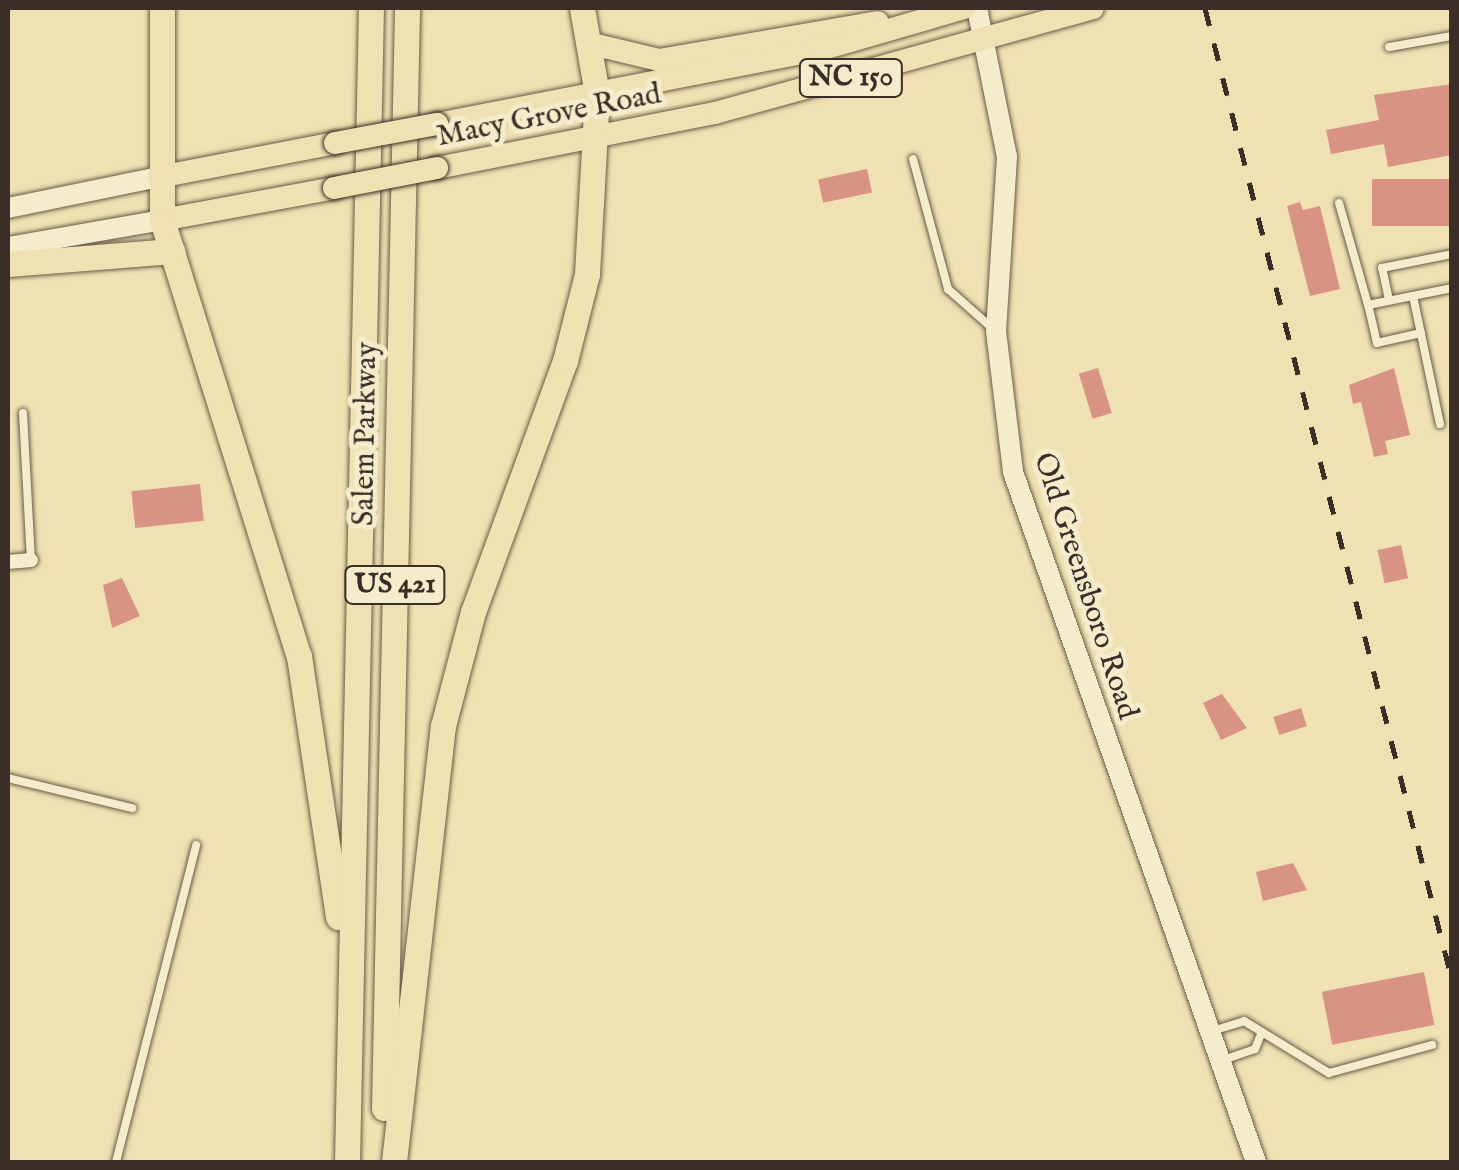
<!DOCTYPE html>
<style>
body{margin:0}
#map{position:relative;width:1459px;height:1170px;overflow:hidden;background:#efe1b1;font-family:"IM FELL English",serif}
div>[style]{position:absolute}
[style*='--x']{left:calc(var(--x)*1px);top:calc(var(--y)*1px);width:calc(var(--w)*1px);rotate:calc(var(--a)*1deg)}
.building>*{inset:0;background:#d99385;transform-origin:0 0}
.roads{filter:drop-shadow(0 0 2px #685b4a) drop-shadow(0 0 2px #685b4a)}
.lane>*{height:8px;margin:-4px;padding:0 4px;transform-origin:4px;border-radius:4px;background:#f5eccc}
.street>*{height:14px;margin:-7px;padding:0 7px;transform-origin:7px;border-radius:7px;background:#f5eccc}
.secondary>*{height:20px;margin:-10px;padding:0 10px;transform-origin:10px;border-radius:10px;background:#f5eccc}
.primary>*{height:22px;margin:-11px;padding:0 11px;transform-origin:11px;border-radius:11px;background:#efe1b1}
.highway>*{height:25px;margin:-12.5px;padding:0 12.5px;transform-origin:12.5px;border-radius:12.5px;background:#efe1b1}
.rail>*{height:5px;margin-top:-2.5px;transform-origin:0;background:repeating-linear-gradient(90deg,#3b2e27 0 18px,transparent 0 36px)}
.bridges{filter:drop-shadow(0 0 2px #3b2e27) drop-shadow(0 0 2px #3b2e27)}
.primary-bridge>*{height:22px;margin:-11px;padding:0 11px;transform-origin:11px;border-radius:11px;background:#efe1b1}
span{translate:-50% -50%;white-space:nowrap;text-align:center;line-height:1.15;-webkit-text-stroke:10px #f5eccc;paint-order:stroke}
.shield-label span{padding:2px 8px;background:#f5eccc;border:2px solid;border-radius:8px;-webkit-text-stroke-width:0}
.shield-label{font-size:28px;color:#3b2e27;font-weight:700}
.street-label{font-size:30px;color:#3b2e27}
.frame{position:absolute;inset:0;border:10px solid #3b2e27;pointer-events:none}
</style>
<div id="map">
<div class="building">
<div style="clip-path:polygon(1452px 84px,1452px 155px,1388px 167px,1384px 144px,1331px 154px,1326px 130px,1379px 120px,1374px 95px)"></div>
<div style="left:867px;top:169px;width:24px;height:50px;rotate:78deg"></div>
<div style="left:1452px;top:179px;width:47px;height:80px;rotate:90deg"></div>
<div style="clip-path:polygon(1300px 202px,1303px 210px,1320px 206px,1340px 289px,1310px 296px,1287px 206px)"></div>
<div style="left:1098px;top:368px;width:47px;height:20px;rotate:73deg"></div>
<div style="clip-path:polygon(1394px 368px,1410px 435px,1385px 441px,1388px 454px,1374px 457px,1361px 402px,1353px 404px,1349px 385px)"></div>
<div style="left:200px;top:484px;width:37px;height:69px;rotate:84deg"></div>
<div style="left:1401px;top:545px;width:34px;height:24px;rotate:78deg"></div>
<div style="clip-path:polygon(122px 578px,140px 616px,112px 628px,103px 585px)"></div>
<div style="clip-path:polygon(1222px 694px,1247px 728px,1221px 740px,1203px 703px)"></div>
<div style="left:1301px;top:708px;width:19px;height:29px;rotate:72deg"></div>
<div style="clip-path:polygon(1293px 863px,1307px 890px,1263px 901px,1256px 872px)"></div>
<div style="left:1424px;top:972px;width:54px;height:104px;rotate:79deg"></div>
</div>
<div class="roads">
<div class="lane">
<div style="--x:1389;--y:47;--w:64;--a:-9.9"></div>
<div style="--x:913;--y:159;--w:135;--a:74.9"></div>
<div style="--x:948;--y:289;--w:60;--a:41.6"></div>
<div style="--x:1339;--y:203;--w:106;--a:74.1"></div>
<div style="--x:1413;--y:296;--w:131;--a:78.1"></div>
<div style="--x:1389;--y:300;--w:33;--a:-102"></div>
<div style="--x:1382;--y:268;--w:71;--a:-11.3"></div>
<div style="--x:1421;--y:333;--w:45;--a:167.2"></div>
<div style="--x:1377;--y:343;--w:39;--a:-103"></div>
<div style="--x:1368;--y:305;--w:86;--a:-11.4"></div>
<div style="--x:23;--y:413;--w:147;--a:86.9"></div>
<div style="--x:8;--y:778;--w:128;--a:13.6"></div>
<div style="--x:1212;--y:1031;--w:34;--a:-17"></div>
<div style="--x:1244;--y:1021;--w:100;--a:31.5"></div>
<div style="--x:1329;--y:1073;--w:107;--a:-15.2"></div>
<div style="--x:1220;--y:1061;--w:37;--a:-19"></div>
<div style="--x:1255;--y:1049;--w:18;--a:-68"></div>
<div style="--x:116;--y:1162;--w:327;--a:-75.8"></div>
</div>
<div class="street">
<div style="--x:8;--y:562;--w:23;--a:-5"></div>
</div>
<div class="secondary">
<div style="--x:977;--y:8;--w:152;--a:78.6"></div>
<div style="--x:1007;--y:157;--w:174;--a:93.6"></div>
<div style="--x:996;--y:331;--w:142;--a:83.1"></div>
<div style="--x:1013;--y:472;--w:732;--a:70.6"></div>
<div style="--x:8;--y:208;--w:154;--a:-11.6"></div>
<div style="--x:8;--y:247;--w:156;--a:-9.9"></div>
</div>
<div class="primary">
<div style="--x:588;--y:43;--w:73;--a:13.5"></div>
<div style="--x:659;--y:60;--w:222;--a:-9.8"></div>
<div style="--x:437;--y:124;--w:393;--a:-11"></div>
<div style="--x:823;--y:49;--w:147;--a:-16.2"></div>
<div style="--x:437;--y:168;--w:283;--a:-11.2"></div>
<div style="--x:715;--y:113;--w:392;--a:-15.5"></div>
<div style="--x:159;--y:177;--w:179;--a:-10.9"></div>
<div style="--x:162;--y:220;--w:175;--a:-10.5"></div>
</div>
<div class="highway">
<div style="--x:162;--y:8;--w:212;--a:90"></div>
<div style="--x:162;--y:220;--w:457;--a:72.6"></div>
<div style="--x:299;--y:656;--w:264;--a:81.5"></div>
<div style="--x:8;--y:264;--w:165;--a:-4.5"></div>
<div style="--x:384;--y:1108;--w:1100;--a:-88.8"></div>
<div style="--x:347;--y:1162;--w:1154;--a:-88.81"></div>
<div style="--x:394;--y:1162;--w:439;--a:-83.6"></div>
<div style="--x:443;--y:726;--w:118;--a:-75.3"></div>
<div style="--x:473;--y:612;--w:267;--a:-69.9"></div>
<div style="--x:565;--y:361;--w:90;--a:-75.8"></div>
<div style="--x:587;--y:274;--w:180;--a:-86.8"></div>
<div style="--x:597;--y:94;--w:87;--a:-99.9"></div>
</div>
</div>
<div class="rail">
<div style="--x:1205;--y:8;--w:1003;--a:75.74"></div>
</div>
<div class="bridges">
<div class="primary-bridge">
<div style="--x:335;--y:143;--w:104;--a:-10.6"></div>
<div style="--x:334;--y:188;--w:105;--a:-11"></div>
</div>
</div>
<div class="shield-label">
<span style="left:851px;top:78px">NC 150</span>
<span style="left:395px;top:585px">US 421</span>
</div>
<div class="street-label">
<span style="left:549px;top:116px;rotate:-11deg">Macy Grove Road</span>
<span style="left:366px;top:434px;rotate:-89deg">Salem Parkway</span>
<span style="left:1085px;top:586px;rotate:72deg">Old Greensboro Road</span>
</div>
<div class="frame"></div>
</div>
